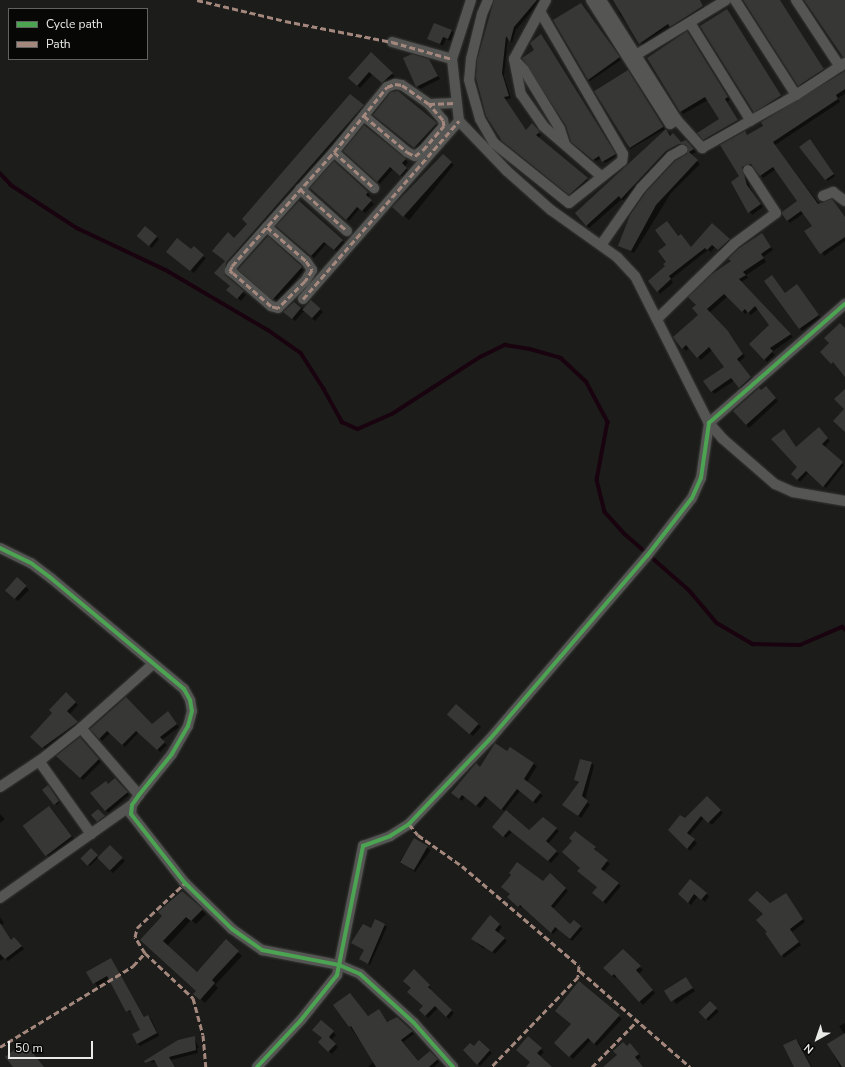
<!DOCTYPE html>
<style>
body{margin:0}
#map{position:relative;width:845px;height:1067px;overflow:hidden;background:#1c1d1a;font-family:"Nunito Sans",sans-serif}
div>[style]{position:absolute}
[style*='--x']{left:calc(var(--x)*1px);top:calc(var(--y)*1px);width:calc(var(--w)*1px);rotate:calc(var(--a)*1deg)}
.shadow>*{inset:0;background:#0007;transform-origin:0 0}
.stream>*{height:3.5px;margin:-1.75px;padding:0 1.75px;transform-origin:1.75px;border-radius:1.75px;background:#18030e}
.building>*{inset:0;background:#373836;transform-origin:0 0}
.roads{filter:drop-shadow(0 0 1px #373835) drop-shadow(0 0 1px #373835)}
.street>*{height:10px;margin:-5px;padding:0 5px;transform-origin:5px;border-radius:5px;background:#555654}
.quiet>*{height:3px;margin-top:-1.5px;transform-origin:0;background:repeating-linear-gradient(90deg,#a5887d 0 6px,transparent 0 9px)}
.cycleway>*{height:4px;margin:-2px;padding:0 2px;transform-origin:2px;border-radius:2px;background:#4ca352}
span{translate:-50% -50%;white-space:nowrap;text-align:center;line-height:1.15;-webkit-text-stroke:4px #070806;paint-order:stroke}
.legend{position:absolute;left:8px;top:8px;width:140px;height:52px;box-sizing:border-box;background:#070806;border:1px solid #616360;margin:0;padding:5px 7px;list-style:none;font-size:12px;color:#e9ebe7}
.legend li{display:flex;align-items:center;gap:8px;height:20px}
.legend b{width:20px;border:1px solid #616360}
.north{position:absolute;left:797px;top:1019px;width:40px;height:40px;-webkit-text-stroke:3px #070806;paint-order:stroke;rotate:220deg;font-size:11px;font-weight:700;line-height:16px;text-align:center;color:#e9ebe7}
.north::after{content:'';display:block;margin:auto;width:14px;height:18px;background:#e9ebe7;clip-path:polygon(50% 0,100% 100%,50% 72%,0 100%)}
.scale{position:absolute;left:8px;top:1041px;width:85px;height:18px;box-sizing:border-box;border:2px solid #e9ebe7;border-top:0;padding-left:5px;font-size:12px;line-height:14px;white-space:nowrap;color:#e9ebe7;-webkit-text-stroke:3px #070806;paint-order:stroke}
</style>
<div id="map">
<div class="shadow">
<div style="clip-path:polygon(495px 0,541px 0,516px 30px,512px 43px,508px 38px,504px 76px,511px 98px,506px 100px,526px 131px,532px 125px,541px 135px,538px 138px,590px 181px,572px 197px,506px 144px)"></div>
<div style="clip-path:polygon(616px 0,700px 0,706px 10px,674px 29px,671px 27px,643px 46px,620px 14px)"></div>
<div style="clip-path:polygon(744px 0,780px 0,826px 72px,802px 88px)"></div>
<div style="clip-path:polygon(583px 6px,621px 60px,590px 81px,588px 80px)"></div>
<div style="left:727px;top:10px;width:105px;height:31px;rotate:58deg"></div>
<div style="clip-path:polygon(451px 30px,454px 33px,451px 41px,446px 39px,443px 46px,429px 38px)"></div>
<div style="clip-path:polygon(687px 32px,730px 100px,727px 102px,740px 123px,707px 142px,699px 133px,720px 119px,708px 100px,683px 114px,681px 111px)"></div>
<div style="clip-path:polygon(542px 37px,617px 156px,605px 163px,602px 158px,596px 161px,572px 141px,536px 50px)"></div>
<div style="clip-path:polygon(371px 53px,395px 77px,385px 85px,373px 74px,360px 88px,349px 78px)"></div>
<div style="clip-path:polygon(429px 60px,440px 79px,420px 89px,417px 86px)"></div>
<div style="clip-path:polygon(845px 71px,845px 94px,838px 98px,840px 102px,775px 145px,819px 204px,845px 218px,845px 241px,824px 256px,813px 226px,804px 213px,790px 223px,787px 220px,799px 201px,776px 169px,763px 178px,754px 167px,745px 169px,750px 188px,763px 207px,752px 215px,732px 182px,741px 176px,745px 132px,748px 136px,764px 126px)"></div>
<div style="clip-path:polygon(630px 74px,665px 129px,630px 149px,628px 147px)"></div>
<div style="clip-path:polygon(363px 106px,366px 109px,229px 267px,227px 278px,246px 295px,241px 301px,228px 290px,231px 286px,219px 276px,234px 239px)"></div>
<div style="clip-path:polygon(377px 117px,436px 124px,439px 126px,418px 150px)"></div>
<div style="clip-path:polygon(365px 126px,408px 162px,405px 167px,409px 171px,403px 178px,393px 169px,380px 184px,344px 151px)"></div>
<div style="clip-path:polygon(666px 130px,681px 144px,686px 141px,696px 152px,691px 155px,700px 164px,671px 193px,634px 253px,620px 246px,688px 154px,688px 147px,682px 147px,669px 154px,624px 201px,622px 199px,589px 228px,576px 213px)"></div>
<div style="clip-path:polygon(812px 143px,835px 176px,828px 181px,826px 179px)"></div>
<div style="left:443px;top:156px;width:14px;height:71px;rotate:39deg"></div>
<div style="clip-path:polygon(335px 163px,370px 195px,368px 198px,374px 204px,365px 213px,360px 208px,349px 221px,314px 191px)"></div>
<div style="clip-path:polygon(299px 202px,345px 243px,337px 252px,327px 243px,314px 258px,280px 229px)"></div>
<div style="clip-path:polygon(712px 224px,732px 242px,722px 253px,715px 247px,711px 252px,708px 250px,671px 279px,673px 283px,660px 294px,658px 291px,679px 237px,691px 248px)"></div>
<div style="clip-path:polygon(156px 236px,159px 239px,152px 248px,141px 239px)"></div>
<div style="clip-path:polygon(764px 237px,773px 250px,763px 257px,766px 262px,746px 275px,748px 278px,741px 282px,793px 337px,772px 352px,775px 355px,767px 362px,750px 344px,770px 325px,758px 309px,751px 315px,748px 312px,745px 314px,728px 296px,709px 313px,731px 335px,745px 357px,739px 362px,754px 381px,742px 390px,734px 381px,714px 394px,712px 391px,725px 367px,712px 350px,701px 360px,689px 348px,686px 351px,683px 348px,700px 315px)"></div>
<div style="clip-path:polygon(192px 251px,206px 258px,194px 273px,170px 255px)"></div>
<div style="clip-path:polygon(301px 267px,304px 270px,278px 302px,242px 272px)"></div>
<div style="clip-path:polygon(772px 276px,786px 294px,797px 285px,821px 318px,802px 331px,766px 281px)"></div>
<div style="clip-path:polygon(301px 308px,320px 309px,323px 312px,315px 321px,304px 311px,295px 321px,288px 315px)"></div>
<div style="clip-path:polygon(768px 390px,778px 401px,749px 428px,734px 411px,761px 391px)"></div>
<div style="clip-path:polygon(821px 431px,830px 441px,824px 447px,844px 465px,826px 488px,808px 473px,800px 482px,792px 474px,798px 467px,796px 448px)"></div>
<div style="left:17px;top:578px;width:17px;height:16px;rotate:45deg"></div>
<div style="clip-path:polygon(66px 694px,78px 705px,69px 715px,80px 725px,46px 750px,31px 737px,54px 713px)"></div>
<div style="clip-path:polygon(170px 715px,179px 727px,162px 740px,167px 745px,160px 752px,139px 732px,125px 747px,111px 732px,102px 741px,92px 729px,152px 726px)"></div>
<div style="clip-path:polygon(451px 718px,478px 724px,481px 727px,473px 736px)"></div>
<div style="clip-path:polygon(83px 741px,101px 762px,83px 780px,58px 756px)"></div>
<div style="clip-path:polygon(510px 749px,537px 766px,527px 782px,543px 796px,536px 804px,520px 791px,504px 811px,488px 798px,480px 808px,465px 797px,462px 801px,455px 795px,481px 768px)"></div>
<div style="clip-path:polygon(592px 763px,594px 766px,585px 800px,590px 805px,581px 818px,567px 808px,579px 783px,575px 780px)"></div>
<div style="clip-path:polygon(118px 781px,129px 795px,108px 813px,91px 794px)"></div>
<div style="left:49px;top:788px;width:18px;height:5px;rotate:52deg"></div>
<div style="clip-path:polygon(707px 797px,723px 813px,712px 825px,704px 818px,689px 836px,697px 843px,690px 851px,669px 830px,685px 819px)"></div>
<div style="clip-path:polygon(98px 810px,105px 818px,99px 822px,93px 815px)"></div>
<div style="clip-path:polygon(53px 811px,75px 840px,51px 860px,24px 826px)"></div>
<div style="clip-path:polygon(0 814px,5px 819px,0 823px)"></div>
<div style="clip-path:polygon(543px 818px,559px 831px,548px 844px,559px 854px,551px 863px,512px 832px,506px 838px,494px 827px,531px 832px)"></div>
<div style="clip-path:polygon(575px 833px,595px 848px,597px 853px,610px 864px,603px 872px,621px 886px,606px 904px,596px 895px,598px 887px,581px 868px,573px 841px)"></div>
<div style="left:415px;top:839px;width:19px;height:27px;rotate:35deg"></div>
<div style="clip-path:polygon(110px 847px,125px 861px,113px 873px,98px 858px,90px 866px,82px 859px,91px 850px,99px 858px)"></div>
<div style="clip-path:polygon(550px 874px,568px 891px,553px 909px,570px 926px,574px 921px,583px 929px,572px 941px,558px 929px,553px 934px,523px 906px,521px 908px,511px 899px,543px 883px)"></div>
<div style="clip-path:polygon(182px 892px,206px 914px,196px 924px,191px 920px,167px 946px,197px 973px,226px 941px,242px 956px,215px 985px,218px 988px,205px 1003px,195px 994px,197px 991px,145px 944px)"></div>
<div style="clip-path:polygon(679px 894px,706px 894px,709px 896px,705px 902px,698px 896px,691px 905px)"></div>
<div style="clip-path:polygon(786px 894px,805px 922px,792px 932px,801px 945px,784px 958px,769px 932px,770px 904px)"></div>
<div style="clip-path:polygon(0 917px,4px 923px,1px 925px,11px 941px,17px 941px,24px 949px,8px 961px,5px 958px,0 961px)"></div>
<div style="clip-path:polygon(490px 917px,502px 927px,498px 933px,507px 941px,495px 954px,487px 946px,484px 949px,472px 939px)"></div>
<div style="clip-path:polygon(384px 925px,387px 927px,370px 965px,360px 959px,365px 950px,352px 943px,371px 929px)"></div>
<div style="clip-path:polygon(624px 951px,643px 970px,638px 974px,655px 993px,643px 1005px,617px 976px,615px 978px,605px 968px)"></div>
<div style="clip-path:polygon(111px 960px,145px 1018px,148px 1017px,151px 1019px,159px 1036px,140px 1046px,137px 1043px,142px 1030px,132px 1012px,127px 1011px,109px 979px,97px 986px,88px 972px)"></div>
<div style="clip-path:polygon(414px 971px,431px 988px,429px 990px,454px 1013px,449px 1019px,438px 1008px,428px 1018px,420px 1010px,424px 1006px,412px 988px)"></div>
<div style="clip-path:polygon(579px 982px,622px 1019px,597px 1046px,591px 1040px,573px 1059px,555px 1043px,572px 1025px)"></div>
<div style="clip-path:polygon(688px 982px,695px 991px,676px 1004px,674px 1001px)"></div>
<div style="left:710px;top:1002px;width:13px;height:14px;rotate:48deg"></div>
<div style="clip-path:polygon(335px 1005px,409px 1028px,414px 1034px,403px 1042px,418px 1062px,430px 1052px,439px 1062px,434px 1067px,368px 1067px,374px 1061px)"></div>
<div style="clip-path:polygon(845px 1023px,845px 1067px,840px 1067px,829px 1045px,845px 1035px,839px 1026px)"></div>
<div style="clip-path:polygon(333px 1032px,336px 1035px,331px 1040px,338px 1047px,332px 1054px,319px 1042px)"></div>
<div style="clip-path:polygon(194px 1037px,199px 1048px,197px 1048px,198px 1053px,171px 1060px,176px 1067px,159px 1067px,157px 1063px,146px 1061px)"></div>
<div style="clip-path:polygon(528px 1038px,544px 1052px,539px 1057px,550px 1067px,527px 1067px,531px 1062px)"></div>
<div style="clip-path:polygon(796px 1040px,799px 1043px,812px 1067px,795px 1067px)"></div>
<div style="clip-path:polygon(479px 1042px,492px 1053px,480px 1066px,465px 1050px,474px 1047px)"></div>
<div style="clip-path:polygon(630px 1045px,641px 1057px,637px 1060px,642px 1067px,622px 1067px)"></div>
</div>
<div class="stream">
<div style="--x:0;--y:173;--w:16;--a:47"></div>
<div style="--x:11;--y:185;--w:79;--a:33.1"></div>
<div style="--x:77;--y:228;--w:98;--a:25.3"></div>
<div style="--x:166;--y:270;--w:118;--a:30.5"></div>
<div style="--x:268;--y:330;--w:40;--a:34.9"></div>
<div style="--x:301;--y:353;--w:43;--a:57.4"></div>
<div style="--x:324;--y:389;--w:38;--a:61"></div>
<div style="--x:342;--y:422;--w:17;--a:24"></div>
<div style="--x:358;--y:429;--w:37;--a:-24"></div>
<div style="--x:392;--y:414;--w:105;--a:-32.9"></div>
<div style="--x:480;--y:357;--w:28;--a:-26"></div>
<div style="--x:505;--y:345;--w:25;--a:9"></div>
<div style="--x:530;--y:349;--w:32;--a:16"></div>
<div style="--x:561;--y:358;--w:34;--a:43"></div>
<div style="--x:586;--y:381;--w:47;--a:61.8"></div>
<div style="--x:608;--y:422;--w:59;--a:100.7"></div>
<div style="--x:597;--y:480;--w:33;--a:76"></div>
<div style="--x:605;--y:512;--w:30;--a:48"></div>
<div style="--x:625;--y:534;--w:85;--a:41.2"></div>
<div style="--x:689;--y:590;--w:43;--a:49.7"></div>
<div style="--x:717;--y:623;--w:42;--a:30.3"></div>
<div style="--x:753;--y:644;--w:47;--a:1.2"></div>
<div style="--x:800;--y:645;--w:46;--a:-23.2"></div>
<div style="--x:842;--y:627;--w:4;--a:34"></div>
</div>
<div class="building">
<div style="clip-path:polygon(494px 0,537px 0,514px 27px,510px 42px,506px 36px,502px 73px,509px 96px,504px 97px,526px 130px,532px 123px,540px 132px,536px 135px,588px 178px,569px 195px,502px 141px,486px 116px,476px 78px,477px 60px)"></div>
<div style="clip-path:polygon(613px 0,700px 0,703px 6px,670px 27px,668px 24px,639px 44px)"></div>
<div style="clip-path:polygon(743px 0,780px 0,824px 69px,798px 86px)"></div>
<div style="clip-path:polygon(804px 0,845px 0,845px 57px,843px 57px)"></div>
<div style="clip-path:polygon(581px 3px,620px 57px,588px 80px,553px 20px)"></div>
<div style="left:727px;top:9px;width:102px;height:32px;rotate:58deg"></div>
<div style="clip-path:polygon(434px 23px,452px 30px,448px 39px,443px 37px,440px 44px,427px 39px)"></div>
<div style="clip-path:polygon(687px 31px,728px 97px,725px 99px,738px 120px,703px 140px,697px 133px,719px 119px,705px 97px,680px 112px,647px 58px)"></div>
<div style="clip-path:polygon(541px 34px,616px 154px,602px 162px,599px 156px,593px 160px,571px 142px,566px 126px,522px 58px,534px 50px,530px 43px)"></div>
<div style="clip-path:polygon(371px 52px,393px 73px,382px 83px,369px 72px,357px 86px,348px 78px)"></div>
<div style="clip-path:polygon(412px 54px,429px 59px,438px 76px,416px 87px,403px 58px)"></div>
<div style="left:628px;top:70px;width:67px;height:40px;rotate:58deg"></div>
<div style="clip-path:polygon(845px 71px,845px 89px,836px 95px,838px 99px,773px 142px,818px 204px,832px 199px,845px 217px,845px 237px,820px 254px,804px 231px,812px 226px,801px 211px,787px 221px,782px 214px,782px 212px,797px 201px,773px 167px,760px 176px,751px 164px,742px 167px,747px 185px,761px 204px,748px 213px,731px 182px,739px 176px,720px 145px,745px 131px,747px 135px,763px 126px,761px 122px)"></div>
<div style="clip-path:polygon(398px 91px,437px 123px,414px 148px,373px 115px,391px 92px)"></div>
<div style="clip-path:polygon(350px 94px,364px 105px,226px 263px,225px 275px,244px 291px,237px 299px,226px 290px,230px 286px,214px 273px,225px 261px,212px 251px,228px 232px,234px 238px,247px 224px,242px 219px)"></div>
<div style="clip-path:polygon(364px 125px,406px 159px,402px 163px,407px 168px,400px 176px,390px 167px,377px 182px,343px 151px)"></div>
<div style="clip-path:polygon(666px 129px,670px 136px,673px 133px,681px 142px,686px 140px,694px 149px,689px 152px,698px 160px,656px 205px,631px 251px,618px 246px,630px 215px,646px 192px,675px 161px,687px 154px,686px 145px,679px 144px,666px 151px,621px 199px,619px 196px,586px 226px,575px 213px)"></div>
<div style="clip-path:polygon(810px 139px,834px 174px,825px 180px,799px 147px)"></div>
<div style="clip-path:polygon(443px 154px,452px 162px,403px 217px,392px 207px)"></div>
<div style="clip-path:polygon(334px 161px,368px 192px,366px 195px,372px 200px,362px 211px,357px 207px,346px 220px,310px 188px)"></div>
<div style="clip-path:polygon(299px 201px,343px 240px,334px 250px,324px 242px,311px 256px,276px 226px)"></div>
<div style="clip-path:polygon(667px 221px,678px 236px,681px 234px,691px 247px,712px 223px,730px 239px,718px 250px,712px 245px,707px 250px,705px 248px,669px 276px,671px 279px,657px 292px,648px 281px,665px 266px,663px 264px,666px 262px,658px 251px,666px 245px,655px 230px)"></div>
<div style="left:145px;top:226px;width:16px;height:13px;rotate:40deg"></div>
<div style="clip-path:polygon(762px 233px,771px 247px,761px 254px,764px 258px,743px 272px,746px 275px,739px 279px,791px 334px,770px 348px,773px 351px,764px 360px,749px 344px,769px 325px,755px 306px,748px 313px,745px 309px,742px 312px,724px 294px,707px 309px,728px 331px,743px 354px,737px 359px,751px 377px,739px 388px,731px 378px,711px 392px,703px 381px,724px 367px,709px 347px,697px 358px,686px 345px,682px 349px,673px 337px,698px 315px,692px 308px,696px 305px,688px 297px,712px 274px,731px 261px,728px 259px,738px 249px)"></div>
<div style="left:268px;top:236px;width:46px;height:45px;rotate:42deg"></div>
<div style="clip-path:polygon(177px 238px,191px 249px,194px 246px,204px 255px,190px 271px,166px 252px)"></div>
<div style="clip-path:polygon(772px 275px,785px 293px,797px 284px,819px 315px,799px 329px,764px 281px)"></div>
<div style="left:311px;top:300px;width:13px;height:13px;rotate:42deg"></div>
<div style="clip-path:polygon(294px 302px,301px 308px,292px 319px,283px 312px)"></div>
<div style="clip-path:polygon(840px 323px,845px 328px,845px 377px,833px 362px,831px 364px,820px 352px,829px 343px,824px 338px)"></div>
<div style="clip-path:polygon(766px 386px,776px 398px,746px 425px,733px 411px,759px 388px,761px 390px)"></div>
<div style="clip-path:polygon(845px 389px,845px 432px,833px 421px,844px 409px,834px 399px)"></div>
<div style="clip-path:polygon(819px 427px,828px 438px,822px 444px,843px 462px,823px 487px,806px 471px,797px 480px,791px 474px,797px 467px,771px 439px,784px 429px,796px 447px)"></div>
<div style="left:17px;top:577px;width:13px;height:18px;rotate:42deg"></div>
<div style="clip-path:polygon(66px 692px,76px 702px,67px 711px,78px 722px,42px 748px,30px 737px,52px 713px,49px 710px)"></div>
<div style="clip-path:polygon(126px 697px,152px 724px,168px 711px,177px 724px,160px 737px,165px 742px,157px 750px,136px 731px,122px 745px,107px 731px,99px 739px,90px 729px)"></div>
<div style="left:456px;top:704px;width:30px;height:14px;rotate:41deg"></div>
<div style="clip-path:polygon(80px 737px,99px 759px,80px 778px,56px 756px)"></div>
<div style="clip-path:polygon(495px 743px,507px 751px,510px 747px,534px 763px,524px 779px,541px 792px,533px 802px,517px 789px,501px 810px,485px 796px,476px 806px,462px 795px,459px 799px,451px 793px,476px 763px,480px 767px)"></div>
<div style="clip-path:polygon(580px 759px,592px 762px,582px 796px,588px 801px,578px 816px,562px 805px,579px 782px,574px 780px)"></div>
<div style="clip-path:polygon(115px 778px,128px 792px,105px 811px,90px 793px,106px 781px,108px 784px)"></div>
<div style="clip-path:polygon(48px 785px,59px 801px,54px 805px,42px 790px)"></div>
<div style="clip-path:polygon(707px 796px,721px 810px,708px 823px,701px 816px,687px 833px,695px 839px,687px 849px,668px 830px,680px 815px,685px 818px)"></div>
<div style="left:49px;top:806px;width:38px;height:33px;rotate:53deg"></div>
<div style="clip-path:polygon(98px 809px,105px 816px,97px 822px,91px 815px)"></div>
<div style="clip-path:polygon(506px 810px,529px 830px,543px 817px,557px 828px,546px 841px,557px 851px,548px 861px,509px 830px,503px 837px,492px 827px)"></div>
<div style="clip-path:polygon(575px 831px,596px 847px,594px 849px,608px 860px,601px 869px,619px 883px,603px 902px,592px 893px,597px 887px,577px 871px,580px 868px,562px 852px,572px 841px,569px 838px)"></div>
<div style="left:414px;top:838px;width:16px;height:28px;rotate:30deg"></div>
<div style="left:110px;top:845px;width:18px;height:18px;rotate:45deg"></div>
<div style="left:91px;top:848px;width:10px;height:15px;rotate:45deg"></div>
<div style="clip-path:polygon(517px 862px,543px 881px,550px 873px,566px 888px,551px 906px,570px 924px,574px 920px,581px 926px,570px 939px,555px 927px,551px 933px,520px 905px,518px 907px,507px 897px,510px 894px,501px 887px,511px 875px,509px 873px)"></div>
<div style="clip-path:polygon(690px 879px,707px 893px,701px 900px,694px 894px,688px 903px,678px 894px)"></div>
<div style="clip-path:polygon(182px 891px,203px 909px,191px 921px,186px 917px,163px 941px,197px 972px,226px 939px,239px 951px,212px 980px,215px 983px,200px 1000px,193px 994px,196px 991px,140px 940px,162px 916px,158px 912px)"></div>
<div style="clip-path:polygon(757px 891px,770px 903px,786px 893px,803px 919px,790px 929px,799px 942px,781px 956px,765px 933px,767px 932px,756px 920px,763px 914px,748px 900px)"></div>
<div style="clip-path:polygon(490px 915px,500px 924px,495px 930px,505px 938px,492px 952px,471px 939px)"></div>
<div style="clip-path:polygon(375px 919px,385px 924px,368px 964px,359px 959px,364px 950px,351px 943px,363px 924px,371px 928px)"></div>
<div style="clip-path:polygon(0 923px,11px 940px,14px 937px,22px 946px,5px 959px,0 954px)"></div>
<div style="clip-path:polygon(623px 949px,641px 966px,636px 970px,653px 990px,639px 1002px,614px 974px,612px 976px,603px 968px)"></div>
<div style="clip-path:polygon(111px 958px,144px 1017px,148px 1015px,157px 1033px,137px 1044px,132px 1034px,140px 1030px,130px 1010px,126px 1012px,107px 976px,93px 984px,86px 972px)"></div>
<div style="clip-path:polygon(414px 969px,430px 985px,428px 987px,452px 1010px,446px 1017px,435px 1006px,425px 1016px,419px 1010px,423px 1006px,407px 992px,411px 988px,403px 981px)"></div>
<div style="left:686px;top:977px;width:13px;height:26px;rotate:58deg"></div>
<div style="clip-path:polygon(579px 981px,620px 1015px,594px 1044px,588px 1038px,569px 1057px,554px 1043px,571px 1024px,555px 1011px)"></div>
<div style="clip-path:polygon(350px 993px,368px 1016px,379px 1009px,387px 1022px,397px 1017px,409px 1028px,413px 1031px,401px 1040px,418px 1061px,430px 1051px,438px 1059px,429px 1067px,376px 1067px,351px 1026px,349px 1027px,333px 1005px)"></div>
<div style="left:710px;top:1001px;width:10px;height:16px;rotate:45deg"></div>
<div style="clip-path:polygon(321px 1020px,334px 1031px,329px 1037px,336px 1044px,328px 1052px,318px 1042px,322px 1038px,312px 1030px)"></div>
<div style="clip-path:polygon(845px 1033px,845px 1067px,842px 1067px,827px 1044px)"></div>
<div style="clip-path:polygon(195px 1036px,196px 1050px,169px 1057px,175px 1067px,158px 1067px,154px 1060px,145px 1063px,144px 1061px,178px 1040px)"></div>
<div style="clip-path:polygon(528px 1036px,542px 1048px,537px 1053px,552px 1067px,526px 1067px,530px 1062px,516px 1050px)"></div>
<div style="clip-path:polygon(796px 1039px,811px 1067px,794px 1067px,783px 1045px)"></div>
<div style="clip-path:polygon(479px 1040px,490px 1050px,477px 1065px,463px 1050px,470px 1043px,474px 1046px)"></div>
<div style="clip-path:polygon(24px 1042px,44px 1067px,13px 1067px,5px 1057px)"></div>
<div style="clip-path:polygon(623px 1042px,627px 1046px,630px 1043px,639px 1054px,635px 1057px,643px 1067px,603px 1067px,617px 1055px,613px 1051px)"></div>
</div>
<div class="roads">
<div class="street">
<div style="--x:471;--y:0;--w:62;--a:107.9"></div>
<div style="--x:452;--y:59;--w:62;--a:83.6"></div>
<div style="--x:459;--y:121;--w:69;--a:46.2"></div>
<div style="--x:507;--y:171;--w:59;--a:41.6"></div>
<div style="--x:551;--y:210;--w:81;--a:35.5"></div>
<div style="--x:617;--y:257;--w:26;--a:47"></div>
<div style="--x:635;--y:276;--w:165;--a:63.3"></div>
<div style="--x:709;--y:423;--w:21;--a:49"></div>
<div style="--x:723;--y:439;--w:69;--a:40.9"></div>
<div style="--x:775;--y:484;--w:20;--a:24"></div>
<div style="--x:793;--y:492;--w:53;--a:9.8"></div>
<div style="--x:488;--y:0;--w:15;--a:113"></div>
<div style="--x:482;--y:14;--w:46;--a:103.7"></div>
<div style="--x:471;--y:59;--w:21;--a:95"></div>
<div style="--x:469;--y:80;--w:41;--a:74.2"></div>
<div style="--x:480;--y:119;--w:28;--a:60"></div>
<div style="--x:494;--y:143;--w:96;--a:38.7"></div>
<div style="--x:569;--y:203;--w:68;--a:-38.4"></div>
<div style="--x:622;--y:161;--w:7;--a:-82"></div>
<div style="--x:623;--y:154;--w:163;--a:-120.2"></div>
<div style="--x:546;--y:0;--w:67;--a:118.5"></div>
<div style="--x:514;--y:59;--w:36;--a:79"></div>
<div style="--x:521;--y:94;--w:39;--a:55"></div>
<div style="--x:543;--y:126;--w:77;--a:40.8"></div>
<div style="--x:591;--y:0;--w:147;--a:57.5"></div>
<div style="--x:670;--y:124;--w:8;--a:-30"></div>
<div style="--x:601;--y:0;--w:142;--a:57.7"></div>
<div style="--x:677;--y:120;--w:38;--a:48"></div>
<div style="--x:702;--y:148;--w:108;--a:-29.4"></div>
<div style="--x:796;--y:95;--w:59;--a:-33.1"></div>
<div style="--x:735;--y:0;--w:113;--a:57.3"></div>
<div style="--x:796;--y:0;--w:80;--a:56.7"></div>
<div style="--x:690;--y:23;--w:115;--a:58.1"></div>
<div style="--x:392;--y:42;--w:62;--a:15.8"></div>
<div style="--x:631;--y:58;--w:111;--a:-31.4"></div>
<div style="--x:514;--y:59;--w:15;--a:48"></div>
<div style="--x:524;--y:70;--w:69;--a:58.6"></div>
<div style="--x:560;--y:129;--w:16;--a:72"></div>
<div style="--x:364;--y:116;--w:56;--a:39.9"></div>
<div style="--x:407;--y:152;--w:9;--a:27"></div>
<div style="--x:415;--y:156;--w:10;--a:-37"></div>
<div style="--x:423;--y:150;--w:32;--a:-49"></div>
<div style="--x:444;--y:126;--w:6;--a:-99"></div>
<div style="--x:443;--y:120;--w:21;--a:-131"></div>
<div style="--x:334;--y:152;--w:54;--a:42"></div>
<div style="--x:300;--y:189;--w:63;--a:41.8"></div>
<div style="--x:823;--y:196;--w:11;--a:-22"></div>
<div style="--x:833;--y:192;--w:15;--a:37"></div>
<div style="--x:267;--y:227;--w:52;--a:41.1"></div>
<div style="--x:306;--y:261;--w:11;--a:56"></div>
<div style="--x:312;--y:270;--w:13;--a:122"></div>
<div style="--x:305;--y:281;--w:38;--a:135"></div>
<div style="--x:278;--y:308;--w:7;--a:-164"></div>
<div style="--x:271;--y:306;--w:50;--a:-139"></div>
<div style="--x:233;--y:273;--w:4;--a:-146"></div>
<div style="--x:230;--y:271;--w:5;--a:-68"></div>
<div style="--x:232;--y:266;--w:153;--a:-48.2"></div>
<div style="--x:334;--y:152;--w:84;--a:-50.8"></div>
<div style="--x:387;--y:87;--w:9;--a:-21"></div>
<div style="--x:395;--y:84;--w:7;--a:8"></div>
<div style="--x:402;--y:85;--w:33;--a:35"></div>
<div style="--x:429;--y:104;--w:26;--a:-2"></div>
<div style="--x:601;--y:245;--w:70;--a:-54.9"></div>
<div style="--x:641;--y:188;--w:44;--a:-46.8"></div>
<div style="--x:671;--y:156;--w:13;--a:-29"></div>
<div style="--x:303;--y:299;--w:237;--a:-48.8"></div>
<div style="--x:657;--y:319;--w:107;--a:-44.2"></div>
<div style="--x:734;--y:244;--w:52;--a:-36.4"></div>
<div style="--x:776;--y:213;--w:51;--a:-123.1"></div>
<div style="--x:0;--y:548;--w:34;--a:26"></div>
<div style="--x:31;--y:563;--w:26;--a:37"></div>
<div style="--x:52;--y:579;--w:172;--a:39.8"></div>
<div style="--x:184;--y:689;--w:13;--a:61"></div>
<div style="--x:190;--y:700;--w:11;--a:80"></div>
<div style="--x:192;--y:711;--w:16;--a:105"></div>
<div style="--x:188;--y:726;--w:32;--a:120"></div>
<div style="--x:172;--y:754;--w:53;--a:128.8"></div>
<div style="--x:139;--y:795;--w:12;--a:125"></div>
<div style="--x:132;--y:805;--w:9;--a:96"></div>
<div style="--x:131;--y:814;--w:88;--a:52"></div>
<div style="--x:185;--y:883;--w:66;--a:44.4"></div>
<div style="--x:232;--y:929;--w:37;--a:35"></div>
<div style="--x:262;--y:950;--w:78;--a:11"></div>
<div style="--x:339;--y:965;--w:23;--a:23"></div>
<div style="--x:360;--y:974;--w:73;--a:42.2"></div>
<div style="--x:414;--y:1023;--w:59;--a:48.4"></div>
<div style="--x:81;--y:728;--w:89;--a:49.1"></div>
<div style="--x:39;--y:761;--w:90;--a:54.5"></div>
<div style="--x:0;--y:787;--w:50;--a:-33.7"></div>
<div style="--x:42;--y:759;--w:50;--a:-38.5"></div>
<div style="--x:81;--y:728;--w:96;--a:-41.6"></div>
<div style="--x:0;--y:898;--w:161;--a:-35.2"></div>
<div style="--x:257;--y:1067;--w:64;--a:-46.9"></div>
<div style="--x:301;--y:1020;--w:58;--a:-51.3"></div>
<div style="--x:337;--y:975;--w:132;--a:-78.6"></div>
<div style="--x:363;--y:846;--w:29;--a:-20"></div>
<div style="--x:390;--y:836;--w:22;--a:-32"></div>
<div style="--x:409;--y:824;--w:117;--a:-46.4"></div>
<div style="--x:490;--y:739;--w:241;--a:-49.4"></div>
<div style="--x:647;--y:556;--w:73;--a:-52.2"></div>
<div style="--x:692;--y:498;--w:22;--a:-66"></div>
<div style="--x:701;--y:478;--w:56;--a:-81.7"></div>
<div style="--x:709;--y:423;--w:181;--a:-41.2"></div>
</div>
</div>
<div class="quiet">
<div style="--x:197;--y:0;--w:90;--a:13.4"></div>
<div style="--x:285;--y:21;--w:109;--a:11.1"></div>
<div style="--x:392;--y:42;--w:62;--a:15.8"></div>
<div style="--x:364;--y:116;--w:56;--a:39.9"></div>
<div style="--x:407;--y:152;--w:9;--a:27"></div>
<div style="--x:415;--y:156;--w:10;--a:-37"></div>
<div style="--x:423;--y:150;--w:32;--a:-49"></div>
<div style="--x:444;--y:126;--w:6;--a:-99"></div>
<div style="--x:443;--y:120;--w:21;--a:-131"></div>
<div style="--x:334;--y:152;--w:54;--a:42"></div>
<div style="--x:300;--y:189;--w:63;--a:41.8"></div>
<div style="--x:267;--y:227;--w:52;--a:41.1"></div>
<div style="--x:306;--y:261;--w:11;--a:56"></div>
<div style="--x:312;--y:270;--w:13;--a:122"></div>
<div style="--x:305;--y:281;--w:38;--a:135"></div>
<div style="--x:278;--y:308;--w:7;--a:-164"></div>
<div style="--x:271;--y:306;--w:50;--a:-139"></div>
<div style="--x:233;--y:273;--w:4;--a:-146"></div>
<div style="--x:230;--y:271;--w:5;--a:-68"></div>
<div style="--x:232;--y:266;--w:153;--a:-48.2"></div>
<div style="--x:334;--y:152;--w:84;--a:-50.8"></div>
<div style="--x:387;--y:87;--w:9;--a:-21"></div>
<div style="--x:395;--y:84;--w:7;--a:8"></div>
<div style="--x:402;--y:85;--w:33;--a:35"></div>
<div style="--x:429;--y:104;--w:26;--a:-2"></div>
<div style="--x:303;--y:299;--w:237;--a:-48.8"></div>
<div style="--x:409;--y:824;--w:14;--a:51"></div>
<div style="--x:418;--y:835;--w:54;--a:35.2"></div>
<div style="--x:462;--y:866;--w:154;--a:40.5"></div>
<div style="--x:579;--y:966;--w:11;--a:95"></div>
<div style="--x:578;--y:977;--w:125;--a:134"></div>
<div style="--x:145;--y:953;--w:66;--a:43.2"></div>
<div style="--x:193;--y:998;--w:38;--a:75"></div>
<div style="--x:203;--y:1035;--w:32;--a:85"></div>
<div style="--x:580;--y:971;--w:146;--a:41.1"></div>
<div style="--x:0;--y:1047;--w:156;--a:-31.3"></div>
<div style="--x:133;--y:966;--w:18;--a:-47"></div>
<div style="--x:145;--y:953;--w:19;--a:-122"></div>
<div style="--x:135;--y:937;--w:9;--a:-77"></div>
<div style="--x:137;--y:928;--w:66;--a:-43.2"></div>
<div style="--x:592;--y:1067;--w:66;--a:-45.6"></div>
</div>
<div class="cycleway">
<div style="--x:0;--y:548;--w:34;--a:26"></div>
<div style="--x:31;--y:563;--w:26;--a:37"></div>
<div style="--x:52;--y:579;--w:172;--a:39.8"></div>
<div style="--x:184;--y:689;--w:13;--a:61"></div>
<div style="--x:190;--y:700;--w:11;--a:80"></div>
<div style="--x:192;--y:711;--w:16;--a:105"></div>
<div style="--x:188;--y:726;--w:32;--a:120"></div>
<div style="--x:172;--y:754;--w:53;--a:128.8"></div>
<div style="--x:139;--y:795;--w:12;--a:125"></div>
<div style="--x:132;--y:805;--w:9;--a:96"></div>
<div style="--x:131;--y:814;--w:88;--a:52"></div>
<div style="--x:185;--y:883;--w:66;--a:44.4"></div>
<div style="--x:232;--y:929;--w:37;--a:35"></div>
<div style="--x:262;--y:950;--w:78;--a:11"></div>
<div style="--x:339;--y:965;--w:23;--a:23"></div>
<div style="--x:360;--y:974;--w:73;--a:42.2"></div>
<div style="--x:414;--y:1023;--w:59;--a:48.4"></div>
<div style="--x:257;--y:1067;--w:64;--a:-46.9"></div>
<div style="--x:301;--y:1020;--w:58;--a:-51.3"></div>
<div style="--x:337;--y:975;--w:132;--a:-78.6"></div>
<div style="--x:363;--y:846;--w:29;--a:-20"></div>
<div style="--x:390;--y:836;--w:22;--a:-32"></div>
<div style="--x:409;--y:824;--w:117;--a:-46.4"></div>
<div style="--x:490;--y:739;--w:241;--a:-49.4"></div>
<div style="--x:647;--y:556;--w:73;--a:-52.2"></div>
<div style="--x:692;--y:498;--w:22;--a:-66"></div>
<div style="--x:701;--y:478;--w:56;--a:-81.7"></div>
<div style="--x:709;--y:423;--w:181;--a:-41.2"></div>
</div>
<ul class="legend">
<li><b style="height:5px;background:#4ca352"></b>Cycle path</li>
<li><b style="height:5px;background:#a5887d"></b>Path</li>
</ul>
<div class="north">N</div>
<div class="scale">50 m</div>
</div>
